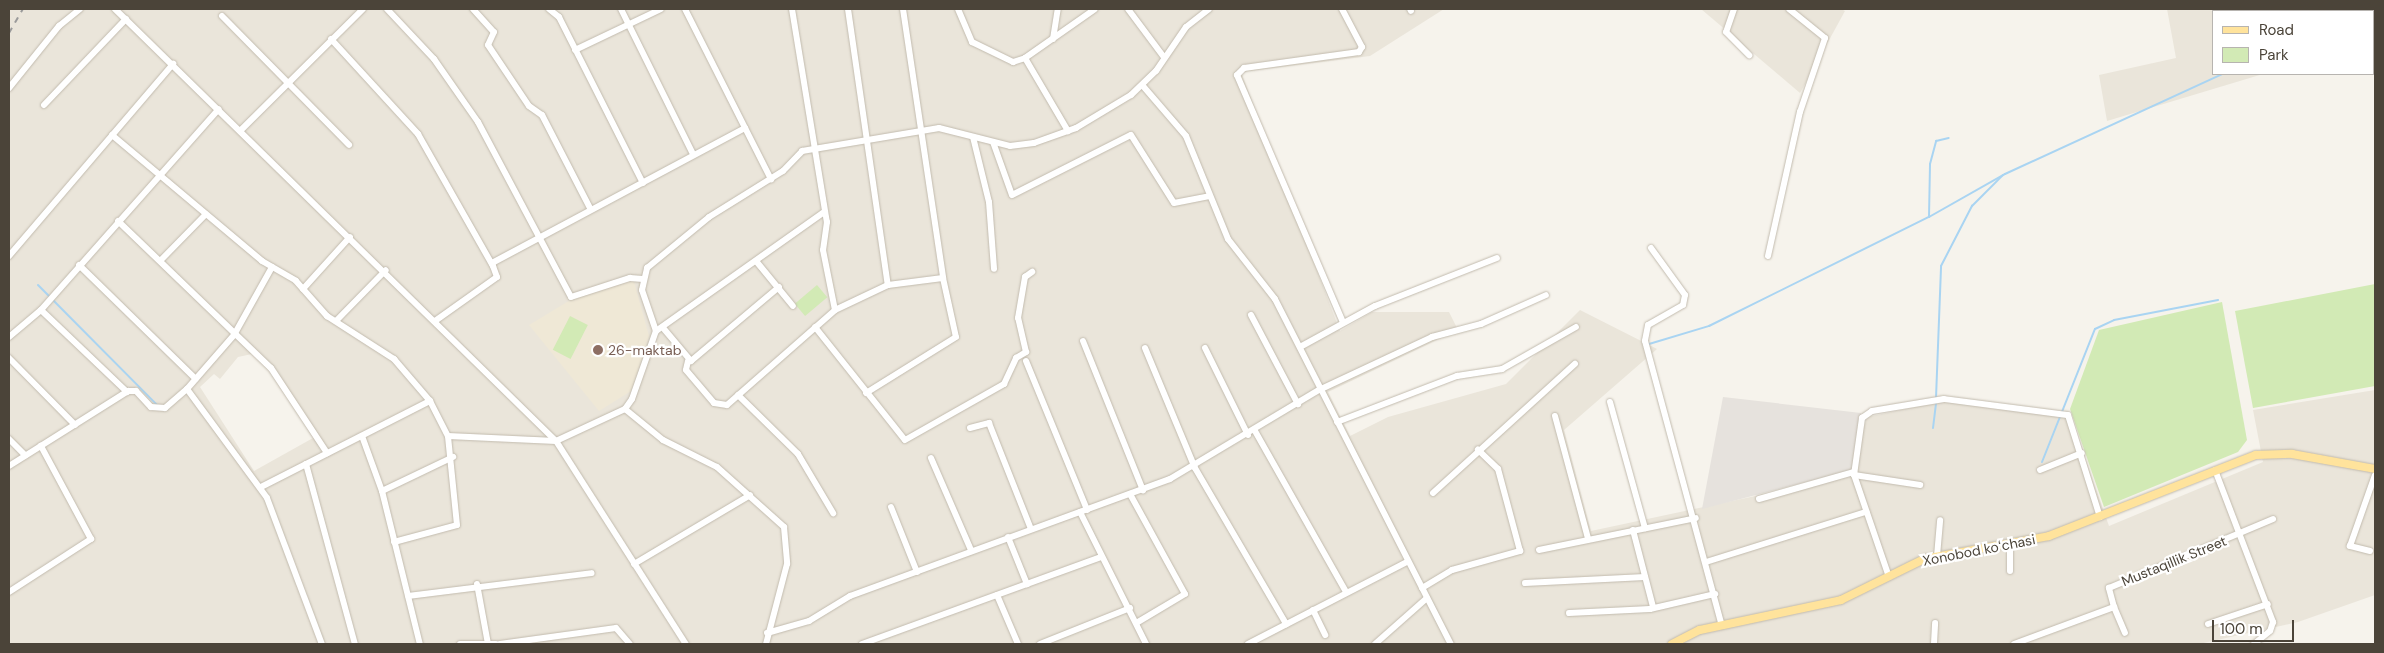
<!DOCTYPE html>
<meta charset="utf-8">
<style>
body{margin:0}
#map{position:relative;width:2384px;height:653px;overflow:hidden;background:#f6f3ec;font-family:"DM Sans",sans-serif}
div>[style]{position:absolute}
[style*='--x']{left:calc(var(--x)*1px);top:calc(var(--y)*1px);width:calc(var(--w)*1px);rotate:calc(var(--a)*1deg)}
.residential>*{inset:0;background:#eae5da}
.industrial>*{inset:0;background:#e6e2dd}
.education>*{inset:0;background:#efe8d6}
.green>*{inset:0;background:#d2eab5;transform-origin:0 0}
.stream>*{height:2px;margin:-1px;padding:0 1px;transform-origin:1px;border-radius:1px;background:#a9d4f2}
.roads{filter:drop-shadow(0 0 1px #c2bbae) drop-shadow(0 0 1px #c2bbae)}
.minor>*{height:6px;margin:-3px;padding:0 3px;transform-origin:3px;border-radius:3px;background:#fff}
.major>*{height:8px;margin:-4px;padding:0 4px;transform-origin:4px;border-radius:4px;background:#ffe39c}
.rail>*{height:2px;margin-top:-1px;transform-origin:0;background:repeating-linear-gradient(90deg,#9a9a9a 0 6px,transparent 0 12px)}
.dots>*{width:14px;height:14px;translate:-50% -50%;box-sizing:border-box;border:2px solid #fff;border-radius:50%}
span{translate:-50% -50%;white-space:nowrap;text-align:center;line-height:1.15;-webkit-text-stroke:4.5px #fff;paint-order:stroke}
.education-label{font-size:14px;color:#785e54}
.left{translate:0 -50%;text-align:left}
.street-label{font-size:14px;color:#4b4439}
.frame{position:absolute;inset:0;border:10px solid #4b4439;pointer-events:none}
.legend{position:absolute;left:2212px;top:10px;width:162px;height:65px;box-sizing:border-box;background:#fff;border:1px solid #b7b4b0;margin:0;padding:6px 9px;list-style:none;font-size:15px;color:#4b4439}
.legend li{display:flex;align-items:center;gap:10px;height:25px}
.legend b{width:25px;border:1px solid #b7b4b0}
.scale{position:absolute;left:2212px;top:620px;width:82px;height:22px;box-sizing:border-box;border:2px solid #4b4439;border-top:0;padding-left:6px;font-size:15px;line-height:18px;white-space:nowrap;color:#4b4439;-webkit-text-stroke:4px #fff;paint-order:stroke}
</style>
<div id="map">
<div class="residential">
<div style="clip-path:polygon(evenodd,9px 9px,1444px 9px,1370px 56px,1241px 72px,1340px 331px,1372px 312px,1449px 312px,1458px 330px,1328px 392px,1350px 436px,1388px 417px,1506px 384px,1580px 310px,1657px 349px,1564px 430px,1591px 531px,1849px 476px,1867px 417px,1944px 401px,2071px 418px,2109px 526px,2263px 462px,2253px 410px,2375px 390px,2375px 595px,2298px 622px,2199px 644px,9px 644px,9px 9px,252px 354px,274px 376px,313px 438px,254px 471px,200px 387px,214px 374px,220px 379px,238px 357px,252px 354px)"></div>
<div style="clip-path:polygon(1701px 9px,1841px 9px,1845px 11px,1800px 93px)"></div>
<div style="clip-path:polygon(2167px 9px,2375px 9px,2375px 26px,2373px 11px,2213px 11px,2213px 74px,2263px 74px,2107px 121px,2099px 75px,2176px 58px)"></div>
</div>
<div class="industrial">
<div style="clip-path:polygon(1723px 397px,1861px 413px,1852px 470px,1702px 509px)"></div>
</div>
<div class="education">
<div style="clip-path:polygon(628px 281px,634px 282px,649px 336px,631px 391px,599px 411px,529px 325px,572px 299px)"></div>
</div>
<div class="green">
<div style="clip-path:polygon(2375px 284px,2375px 386px,2253px 408px,2235px 311px)"></div>
<div style="left:817px;top:285px;width:16px;height:29px;rotate:50deg"></div>
<div style="clip-path:polygon(2222px 302px,2247px 440px,2238px 452px,2104px 507px,2070px 409px,2099px 330px)"></div>
<div style="left:570px;top:316px;width:20px;height:38px;rotate:27deg"></div>
</div>
<div class="stream">
<div style="--x:2349;--y:11;--w:5;--a:-22"></div>
<div style="--x:1929;--y:217;--w:53;--a:-88.9"></div>
<div style="--x:1930;--y:164;--w:24;--a:-75"></div>
<div style="--x:1936;--y:141;--w:13;--a:-13"></div>
<div style="--x:38;--y:285;--w:170;--a:45.2"></div>
<div style="--x:1649;--y:344;--w:63;--a:-16.7"></div>
<div style="--x:1709;--y:326;--w:246;--a:-26.4"></div>
<div style="--x:1929;--y:217;--w:87;--a:-29.5"></div>
<div style="--x:2005;--y:174;--w:239;--a:-24.7"></div>
<div style="--x:1936;--y:398;--w:132;--a:-87.8"></div>
<div style="--x:1941;--y:266;--w:68;--a:-62.7"></div>
<div style="--x:1972;--y:206;--w:44;--a:-45"></div>
<div style="--x:1933;--y:428;--w:25;--a:-83"></div>
<div style="--x:2042;--y:462;--w:143;--a:-68.3"></div>
<div style="--x:2095;--y:329;--w:21;--a:-25"></div>
<div style="--x:2114;--y:320;--w:106;--a:-10.9"></div>
</div>
<div class="roads">
<div class="minor">
<div style="--x:115;--y:9;--w:617;--a:44.41"></div>
<div style="--x:556;--y:441;--w:241;--a:57.4"></div>
<div style="--x:387;--y:9;--w:69;--a:46.8"></div>
<div style="--x:434;--y:59;--w:77;--a:55.1"></div>
<div style="--x:478;--y:122;--w:198;--a:62"></div>
<div style="--x:571;--y:297;--w:62;--a:-17.9"></div>
<div style="--x:630;--y:278;--w:13;--a:4"></div>
<div style="--x:473;--y:9;--w:31;--a:48"></div>
<div style="--x:494;--y:32;--w:14;--a:115"></div>
<div style="--x:488;--y:45;--w:73;--a:56.1"></div>
<div style="--x:529;--y:106;--w:16;--a:35"></div>
<div style="--x:542;--y:115;--w:105;--a:62.7"></div>
<div style="--x:549;--y:9;--w:13;--a:39"></div>
<div style="--x:559;--y:17;--w:186;--a:63.2"></div>
<div style="--x:621;--y:9;--w:162;--a:63.6"></div>
<div style="--x:685;--y:9;--w:191;--a:63.2"></div>
<div style="--x:792;--y:9;--w:216;--a:80.7"></div>
<div style="--x:827;--y:222;--w:28;--a:98"></div>
<div style="--x:823;--y:250;--w:61;--a:78.7"></div>
<div style="--x:848;--y:9;--w:279;--a:81.8"></div>
<div style="--x:903;--y:9;--w:272;--a:81.5"></div>
<div style="--x:958;--y:9;--w:36;--a:67"></div>
<div style="--x:972;--y:42;--w:46;--a:26"></div>
<div style="--x:1013;--y:62;--w:13;--a:-18"></div>
<div style="--x:1025;--y:58;--w:85;--a:-35"></div>
<div style="--x:1128;--y:9;--w:59;--a:53.3"></div>
<div style="--x:1342;--y:9;--w:43;--a:62.2"></div>
<div style="--x:1362;--y:47;--w:6;--a:121"></div>
<div style="--x:1359;--y:52;--w:116;--a:172.1"></div>
<div style="--x:1244;--y:68;--w:10;--a:135"></div>
<div style="--x:1237;--y:75;--w:269;--a:66.8"></div>
<div style="--x:1410;--y:9;--w:2;--a:63"></div>
<div style="--x:1734;--y:9;--w:24;--a:109"></div>
<div style="--x:1726;--y:32;--w:33;--a:45"></div>
<div style="--x:222;--y:16;--w:181;--a:45.4"></div>
<div style="--x:331;--y:39;--w:129;--a:47.5"></div>
<div style="--x:418;--y:134;--w:152;--a:60.4"></div>
<div style="--x:1053;--y:39;--w:30;--a:-81"></div>
<div style="--x:575;--y:50;--w:95;--a:-25.5"></div>
<div style="--x:1025;--y:58;--w:85;--a:59.5"></div>
<div style="--x:1143;--y:86;--w:66;--a:49.3"></div>
<div style="--x:1186;--y:136;--w:111;--a:67.8"></div>
<div style="--x:1228;--y:239;--w:76;--a:51.9"></div>
<div style="--x:1275;--y:299;--w:387;--a:63"></div>
<div style="--x:9;--y:88;--w:80;--a:-51.1"></div>
<div style="--x:59;--y:26;--w:27;--a:-39"></div>
<div style="--x:44;--y:105;--w:119;--a:-46.4"></div>
<div style="--x:241;--y:130;--w:172;--a:-44.8"></div>
<div style="--x:112;--y:135;--w:196;--a:40"></div>
<div style="--x:262;--y:261;--w:39;--a:30"></div>
<div style="--x:296;--y:281;--w:47;--a:48.5"></div>
<div style="--x:327;--y:316;--w:80;--a:32.7"></div>
<div style="--x:394;--y:359;--w:55;--a:49.4"></div>
<div style="--x:430;--y:401;--w:39;--a:63"></div>
<div style="--x:448;--y:436;--w:108;--a:2.7"></div>
<div style="--x:556;--y:441;--w:76;--a:-24.9"></div>
<div style="--x:625;--y:409;--w:12;--a:-55"></div>
<div style="--x:632;--y:399;--w:72;--a:-70.6"></div>
<div style="--x:656;--y:331;--w:43;--a:-108.9"></div>
<div style="--x:642;--y:290;--w:23;--a:-77"></div>
<div style="--x:647;--y:268;--w:80;--a:-39.4"></div>
<div style="--x:709;--y:217;--w:87;--a:-31.9"></div>
<div style="--x:783;--y:171;--w:28;--a:-46"></div>
<div style="--x:802;--y:151;--w:139;--a:-9.5"></div>
<div style="--x:939;--y:128;--w:73;--a:14.2"></div>
<div style="--x:1010;--y:146;--w:24;--a:-7"></div>
<div style="--x:1034;--y:143;--w:45;--a:-19.7"></div>
<div style="--x:1076;--y:128;--w:64;--a:-31"></div>
<div style="--x:1131;--y:95;--w:35;--a:-44"></div>
<div style="--x:1156;--y:71;--w:53;--a:-55.7"></div>
<div style="--x:1186;--y:27;--w:29;--a:-38"></div>
<div style="--x:973;--y:137;--w:67;--a:76.2"></div>
<div style="--x:989;--y:202;--w:67;--a:85.7"></div>
<div style="--x:993;--y:142;--w:56;--a:70.3"></div>
<div style="--x:1012;--y:195;--w:133;--a:-26.8"></div>
<div style="--x:1131;--y:135;--w:80;--a:57.7"></div>
<div style="--x:1174;--y:203;--w:36;--a:-11"></div>
<div style="--x:118;--y:221;--w:212;--a:43.9"></div>
<div style="--x:271;--y:368;--w:102;--a:56.6"></div>
<div style="--x:1651;--y:248;--w:58;--a:54.1"></div>
<div style="--x:1685;--y:295;--w:10;--a:101"></div>
<div style="--x:1683;--y:305;--w:40;--a:150.3"></div>
<div style="--x:1648;--y:325;--w:16;--a:101"></div>
<div style="--x:1645;--y:341;--w:295;--a:74.9"></div>
<div style="--x:9;--y:256;--w:253;--a:-49.5"></div>
<div style="--x:1768;--y:256;--w:148;--a:-77.5"></div>
<div style="--x:1800;--y:112;--w:78;--a:-71.3"></div>
<div style="--x:1825;--y:38;--w:46;--a:-141.1"></div>
<div style="--x:161;--y:260;--w:64;--a:-45.6"></div>
<div style="--x:756;--y:261;--w:58;--a:50.6"></div>
<div style="--x:79;--y:265;--w:163;--a:44.3"></div>
<div style="--x:303;--y:289;--w:70;--a:-47.9"></div>
<div style="--x:41;--y:310;--w:119;--a:43.6"></div>
<div style="--x:1251;--y:315;--w:101;--a:62.2"></div>
<div style="--x:336;--y:321;--w:71;--a:-45.6"></div>
<div style="--x:435;--y:321;--w:76;--a:-35.4"></div>
<div style="--x:497;--y:277;--w:15;--a:-110"></div>
<div style="--x:492;--y:263;--w:287;--a:-28.1"></div>
<div style="--x:815;--y:327;--w:144;--a:51.5"></div>
<div style="--x:905;--y:440;--w:114;--a:-29.5"></div>
<div style="--x:1004;--y:384;--w:29;--a:-65"></div>
<div style="--x:1016;--y:358;--w:12;--a:-31"></div>
<div style="--x:1026;--y:352;--w:35;--a:-103"></div>
<div style="--x:1018;--y:318;--w:42;--a:-80.3"></div>
<div style="--x:1025;--y:277;--w:9;--a:-36"></div>
<div style="--x:664;--y:329;--w:42;--a:49.8"></div>
<div style="--x:691;--y:361;--w:115;--a:-40.1"></div>
<div style="--x:656;--y:331;--w:206;--a:-35.3"></div>
<div style="--x:9;--y:337;--w:42;--a:-40.2"></div>
<div style="--x:41;--y:310;--w:268;--a:-48.5"></div>
<div style="--x:1083;--y:341;--w:161;--a:68.1"></div>
<div style="--x:1300;--y:347;--w:85;--a:-28.7"></div>
<div style="--x:1375;--y:306;--w:131;--a:-21.5"></div>
<div style="--x:1145;--y:348;--w:130;--a:67.4"></div>
<div style="--x:1195;--y:468;--w:181;--a:59.7"></div>
<div style="--x:1205;--y:348;--w:97;--a:63.7"></div>
<div style="--x:9;--y:358;--w:94;--a:45.4"></div>
<div style="--x:688;--y:361;--w:9;--a:103"></div>
<div style="--x:686;--y:370;--w:43;--a:49.7"></div>
<div style="--x:714;--y:403;--w:13;--a:9"></div>
<div style="--x:727;--y:405;--w:144;--a:-41.3"></div>
<div style="--x:835;--y:310;--w:59;--a:-25.3"></div>
<div style="--x:888;--y:285;--w:55;--a:-7.3"></div>
<div style="--x:943;--y:278;--w:60;--a:77.6"></div>
<div style="--x:956;--y:337;--w:106;--a:148.1"></div>
<div style="--x:1026;--y:361;--w:161;--a:67.7"></div>
<div style="--x:187;--y:389;--w:135;--a:53.7"></div>
<div style="--x:267;--y:498;--w:156;--a:69.4"></div>
<div style="--x:738;--y:395;--w:84;--a:44.5"></div>
<div style="--x:798;--y:454;--w:69;--a:59.3"></div>
<div style="--x:1610;--y:402;--w:131;--a:74.5"></div>
<div style="--x:625;--y:409;--w:49;--a:39.2"></div>
<div style="--x:663;--y:440;--w:60;--a:26.6"></div>
<div style="--x:717;--y:467;--w:90;--a:41.8"></div>
<div style="--x:784;--y:527;--w:37;--a:85"></div>
<div style="--x:787;--y:564;--w:83;--a:104.7"></div>
<div style="--x:1555;--y:416;--w:126;--a:74.9"></div>
<div style="--x:1337;--y:422;--w:129;--a:-21"></div>
<div style="--x:1457;--y:376;--w:46;--a:-8.8"></div>
<div style="--x:1502;--y:369;--w:85;--a:-29.6"></div>
<div style="--x:970;--y:428;--w:20;--a:-15"></div>
<div style="--x:989;--y:423;--w:114;--a:68.4"></div>
<div style="--x:1255;--y:431;--w:185;--a:60.5"></div>
<div style="--x:362;--y:436;--w:59;--a:70"></div>
<div style="--x:382;--y:491;--w:158;--a:76.1"></div>
<div style="--x:9;--y:439;--w:23;--a:45"></div>
<div style="--x:931;--y:458;--w:100;--a:66.5"></div>
<div style="--x:306;--y:464;--w:187;--a:74.8"></div>
<div style="--x:9;--y:466;--w:141;--a:-32.2"></div>
<div style="--x:128;--y:391;--w:8;--a:0"></div>
<div style="--x:136;--y:391;--w:22;--a:47"></div>
<div style="--x:151;--y:407;--w:14;--a:4"></div>
<div style="--x:165;--y:408;--w:29;--a:-41"></div>
<div style="--x:187;--y:389;--w:72;--a:-49"></div>
<div style="--x:234;--y:335;--w:78;--a:-60.8"></div>
<div style="--x:2040;--y:470;--w:45;--a:-22"></div>
<div style="--x:2215;--y:470;--w:163;--a:69.1"></div>
<div style="--x:2273;--y:622;--w:9;--a:108"></div>
<div style="--x:2270;--y:631;--w:21;--a:141"></div>
<div style="--x:1854;--y:475;--w:67;--a:8.6"></div>
<div style="--x:261;--y:487;--w:190;--a:-27"></div>
<div style="--x:382;--y:491;--w:79;--a:-25.6"></div>
<div style="--x:1433;--y:493;--w:192;--a:-42.3"></div>
<div style="--x:1130;--y:494;--w:114;--a:61.2"></div>
<div style="--x:1185;--y:594;--w:55;--a:149.2"></div>
<div style="--x:1759;--y:499;--w:99;--a:-15.9"></div>
<div style="--x:891;--y:507;--w:70;--a:68.2"></div>
<div style="--x:1080;--y:512;--w:148;--a:63.4"></div>
<div style="--x:1633;--y:530;--w:80;--a:75.4"></div>
<div style="--x:1008;--y:537;--w:51;--a:68"></div>
<div style="--x:394;--y:542;--w:65;--a:-15.1"></div>
<div style="--x:457;--y:525;--w:89;--a:-95.8"></div>
<div style="--x:2010;--y:546;--w:25;--a:90"></div>
<div style="--x:1539;--y:550;--w:160;--a:-11.5"></div>
<div style="--x:2370;--y:551;--w:21;--a:-166"></div>
<div style="--x:2350;--y:546;--w:75;--a:-70.6"></div>
<div style="--x:1937;--y:556;--w:36;--a:-85"></div>
<div style="--x:1706;--y:562;--w:168;--a:-17.4"></div>
<div style="--x:634;--y:564;--w:135;--a:-30.7"></div>
<div style="--x:1889;--y:577;--w:108;--a:-108.9"></div>
<div style="--x:1854;--y:475;--w:58;--a:-82"></div>
<div style="--x:1862;--y:418;--w:12;--a:-35"></div>
<div style="--x:1872;--y:411;--w:73;--a:-9.5"></div>
<div style="--x:1944;--y:399;--w:125;--a:7.4"></div>
<div style="--x:2068;--y:415;--w:107;--a:72.6"></div>
<div style="--x:1525;--y:583;--w:120;--a:-2.9"></div>
<div style="--x:477;--y:584;--w:61;--a:79.6"></div>
<div style="--x:1422;--y:588;--w:35;--a:-31"></div>
<div style="--x:1452;--y:570;--w:71;--a:-15.6"></div>
<div style="--x:1520;--y:551;--w:85;--a:-105"></div>
<div style="--x:1498;--y:469;--w:28;--a:-136"></div>
<div style="--x:9;--y:592;--w:98;--a:-32.9"></div>
<div style="--x:91;--y:539;--w:106;--a:-118.3"></div>
<div style="--x:997;--y:595;--w:53;--a:66.8"></div>
<div style="--x:408;--y:596;--w:185;--a:-7.1"></div>
<div style="--x:2114;--y:607;--w:28;--a:67"></div>
<div style="--x:1313;--y:610;--w:28;--a:64"></div>
<div style="--x:1569;--y:613;--w:81;--a:-2.8"></div>
<div style="--x:1650;--y:609;--w:67;--a:-13"></div>
<div style="--x:2208;--y:624;--w:63;--a:-18.4"></div>
<div style="--x:767;--y:633;--w:44;--a:-15.9"></div>
<div style="--x:809;--y:621;--w:48;--a:-31.4"></div>
<div style="--x:850;--y:596;--w:341;--a:-20.1"></div>
<div style="--x:1170;--y:479;--w:174;--a:-30.9"></div>
<div style="--x:1319;--y:390;--w:125;--a:-25.1"></div>
<div style="--x:1432;--y:337;--w:51;--a:-14.9"></div>
<div style="--x:1481;--y:324;--w:71;--a:-24"></div>
<div style="--x:460;--y:644;--w:36;--a:0"></div>
<div style="--x:500;--y:644;--w:117;--a:-7.9"></div>
<div style="--x:616;--y:628;--w:21;--a:49"></div>
<div style="--x:862;--y:644;--w:254;--a:-20"></div>
<div style="--x:1040;--y:644;--w:97;--a:-21.8"></div>
<div style="--x:1248;--y:644;--w:179;--a:-27.3"></div>
<div style="--x:1375;--y:644;--w:69;--a:-41.5"></div>
<div style="--x:1934;--y:644;--w:21;--a:-87"></div>
<div style="--x:2014;--y:644;--w:107;--a:-20.3"></div>
<div style="--x:2114;--y:607;--w:20;--a:-105"></div>
<div style="--x:2109;--y:588;--w:178;--a:-22.8"></div>
</div>
<div class="major">
<div style="--x:1672;--y:644;--w:31;--a:-27"></div>
<div style="--x:1700;--y:630;--w:144;--a:-12"></div>
<div style="--x:1841;--y:600;--w:93;--a:-26.3"></div>
<div style="--x:1924;--y:559;--w:127;--a:-10.4"></div>
<div style="--x:2049;--y:536;--w:222;--a:-21.4"></div>
<div style="--x:2256;--y:455;--w:36;--a:-2"></div>
<div style="--x:2292;--y:454;--w:84;--a:10.2"></div>
</div>
</div>
<div class="rail">
<div style="--x:9;--y:33;--w:28;--a:-60"></div>
</div>
<div class="dots">
<div style="left:598px;top:350px;background:#8d6e63"></div>
</div>
<div class="education-label">
<span class="left" style="left:608px;top:350px">26-maktab</span>
</div>
<div class="street-label">
<span style="left:1979px;top:550px;rotate:-11deg">Xonobod koʻchasi</span>
<span style="left:2174px;top:561px;rotate:-22deg">Mustaqillik Street</span>
</div>
<div class="frame"></div>
<ul class="legend">
<li><b style="height:6px;background:#ffe39c"></b>Road</li>
<li><b style="height:14px;background:#d2eab5"></b>Park</li>
</ul>
<div class="scale">100 m</div>
</div>
